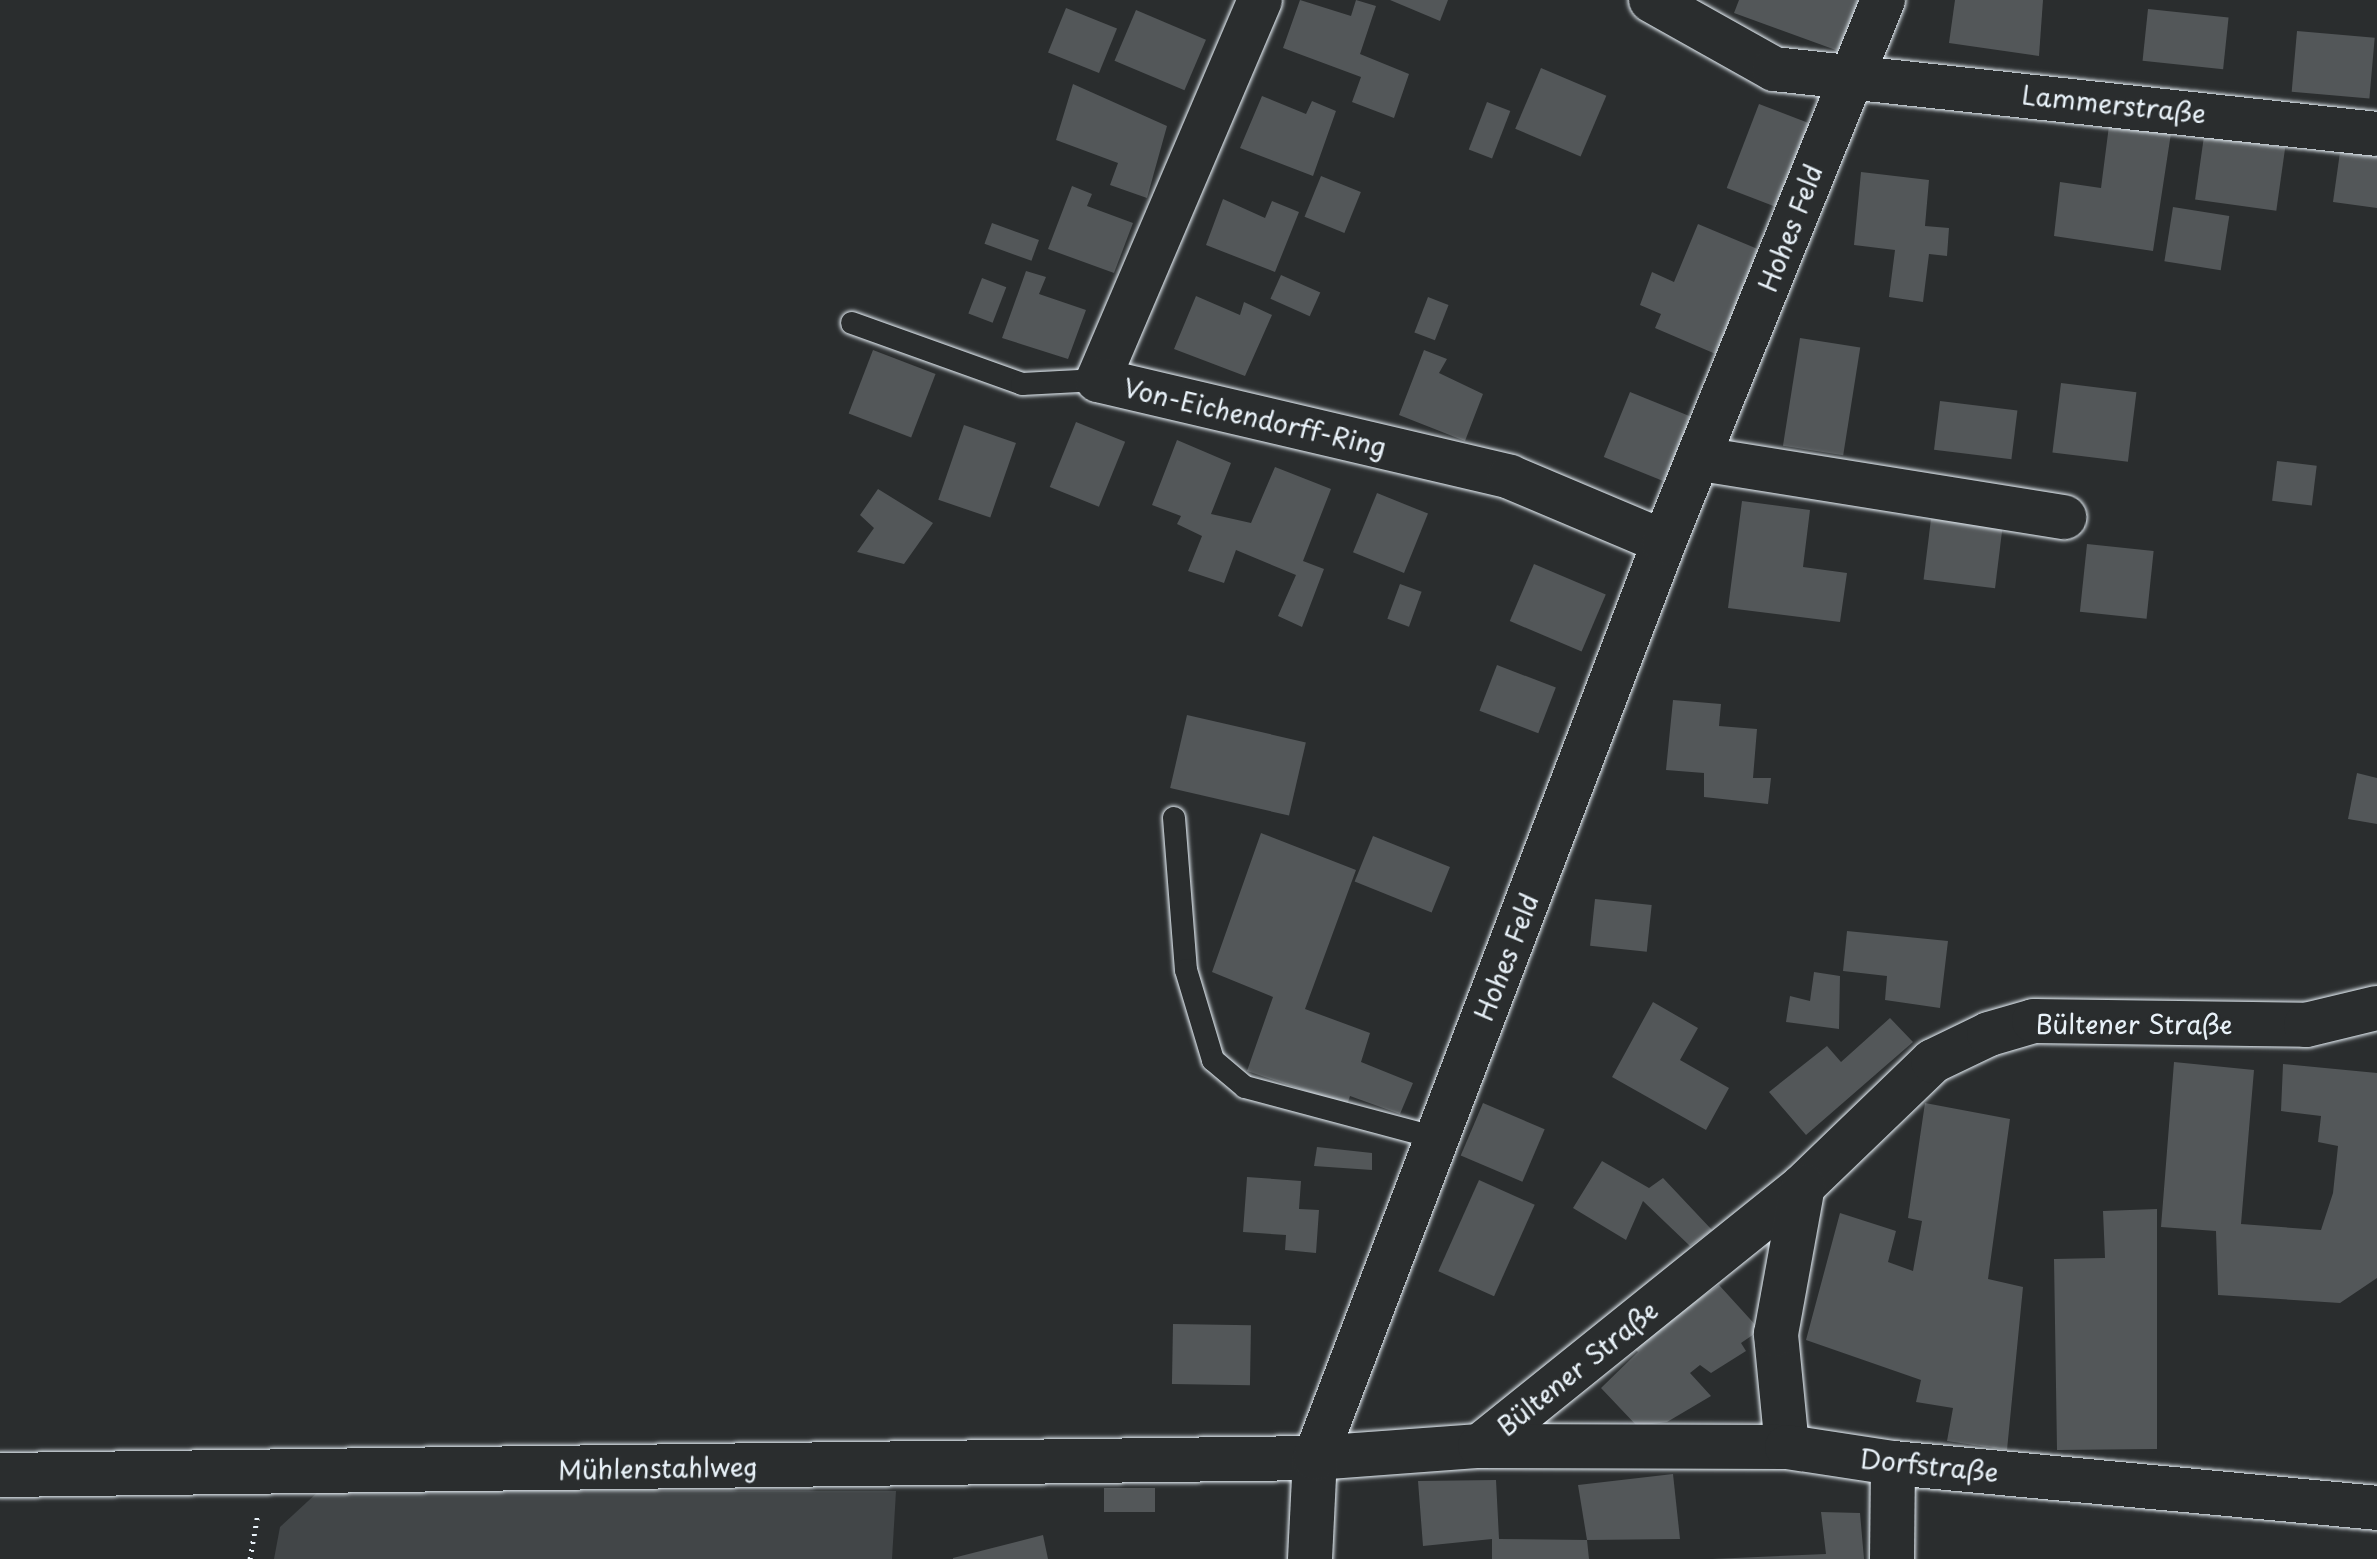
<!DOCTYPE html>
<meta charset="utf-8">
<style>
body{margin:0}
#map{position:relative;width:2377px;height:1559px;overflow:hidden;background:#2a2d2e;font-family:"Playpen Sans",sans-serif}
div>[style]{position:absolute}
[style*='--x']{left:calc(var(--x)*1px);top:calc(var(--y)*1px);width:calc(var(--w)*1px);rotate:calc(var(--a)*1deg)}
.green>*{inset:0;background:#424648}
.building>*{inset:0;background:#535759;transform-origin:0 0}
.path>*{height:5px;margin-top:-2.5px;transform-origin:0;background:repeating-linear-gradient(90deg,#e8f1f8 0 2px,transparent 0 8px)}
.roads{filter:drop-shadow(0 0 2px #e8f1f8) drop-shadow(0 0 2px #e8f1f8)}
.service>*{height:22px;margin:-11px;padding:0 11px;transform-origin:11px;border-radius:11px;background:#2a2d2e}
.minor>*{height:44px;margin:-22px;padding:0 22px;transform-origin:22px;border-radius:22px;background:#2a2d2e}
span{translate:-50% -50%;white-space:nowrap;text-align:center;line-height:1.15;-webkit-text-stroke:6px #2a2d2e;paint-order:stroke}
.street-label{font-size:26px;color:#e8f1f8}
</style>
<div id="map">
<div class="green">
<div style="clip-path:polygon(320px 1490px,896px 1491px,892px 1559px,274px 1559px,280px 1527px)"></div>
</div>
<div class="building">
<div style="clip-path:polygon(1300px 0,1351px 16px,1356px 0,1376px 6px,1360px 54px,1409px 74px,1394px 118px,1352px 102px,1361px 77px,1283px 48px)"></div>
<div style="clip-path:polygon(1390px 0,1448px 0,1440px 21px)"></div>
<div style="clip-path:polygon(1739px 0,1867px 0,1844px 53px,1734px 13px)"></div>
<div style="clip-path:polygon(1955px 0,2043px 0,2039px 56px,1949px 43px)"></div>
<div style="left:1066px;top:8px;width:55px;height:48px;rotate:22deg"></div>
<div style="left:2148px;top:9px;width:81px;height:52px;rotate:6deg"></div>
<div style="left:1136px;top:10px;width:76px;height:55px;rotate:23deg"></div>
<div style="left:2297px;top:31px;width:78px;height:61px;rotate:5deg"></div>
<div style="left:1541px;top:68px;width:71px;height:66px;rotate:23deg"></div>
<div style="clip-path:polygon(1073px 84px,1167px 126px,1147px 198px,1110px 185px,1118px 163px,1056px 140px)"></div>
<div style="clip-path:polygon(1262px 96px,1306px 114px,1312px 101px,1336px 111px,1313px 176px,1240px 148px)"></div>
<div style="left:1487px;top:102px;width:25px;height:51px;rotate:21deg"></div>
<div style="left:1759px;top:104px;width:60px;height:90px;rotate:21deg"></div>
<div style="clip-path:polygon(2111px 110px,2173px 120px,2153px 251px,2054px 236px,2060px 182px,2101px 188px)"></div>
<div style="left:2204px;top:136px;width:82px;height:64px;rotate:8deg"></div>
<div style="clip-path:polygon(2341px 145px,2377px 150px,2377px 208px,2333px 202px)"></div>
<div style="clip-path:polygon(1861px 172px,1929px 180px,1925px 226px,1949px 228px,1947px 256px,1929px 254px,1923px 302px,1889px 297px,1895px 250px,1854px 245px)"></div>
<div style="left:1321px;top:176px;width:43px;height:44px;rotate:22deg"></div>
<div style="clip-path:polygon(1072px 186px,1092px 194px,1087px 206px,1133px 223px,1114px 273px,1048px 249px)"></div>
<div style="clip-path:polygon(1223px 199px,1265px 218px,1272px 201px,1299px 212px,1275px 272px,1206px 245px)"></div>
<div style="left:2173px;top:207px;width:57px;height:55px;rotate:9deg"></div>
<div style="left:992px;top:223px;width:50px;height:22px;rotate:20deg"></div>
<div style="clip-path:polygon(1698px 224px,1760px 250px,1718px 355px,1655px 328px,1661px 314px,1640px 305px,1652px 272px,1674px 282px)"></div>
<div style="clip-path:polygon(1026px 271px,1046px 277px,1039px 294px,1086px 310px,1068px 359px,1002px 338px)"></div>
<div style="left:1281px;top:275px;width:43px;height:26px;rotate:24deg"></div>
<div style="left:982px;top:278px;width:26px;height:38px;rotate:21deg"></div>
<div style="clip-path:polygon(1196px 296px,1240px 315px,1244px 302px,1272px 315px,1245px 376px,1174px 349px)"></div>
<div style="left:1428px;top:297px;width:22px;height:38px;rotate:21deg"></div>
<div style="left:1800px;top:338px;width:61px;height:109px;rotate:9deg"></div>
<div style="left:873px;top:350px;width:67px;height:68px;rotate:21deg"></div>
<div style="clip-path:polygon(1424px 350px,1447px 359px,1439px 373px,1483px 394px,1465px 441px,1399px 415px)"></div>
<div style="left:2061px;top:383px;width:76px;height:70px;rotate:7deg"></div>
<div style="left:1630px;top:392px;width:68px;height:70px;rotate:22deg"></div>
<div style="left:1940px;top:401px;width:78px;height:49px;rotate:7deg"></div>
<div style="left:1076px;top:422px;width:53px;height:70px;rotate:22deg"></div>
<div style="left:964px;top:425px;width:55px;height:79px;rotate:19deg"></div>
<div style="clip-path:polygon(1177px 440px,1231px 463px,1211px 514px,1251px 523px,1275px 467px,1331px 489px,1303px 561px,1324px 569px,1302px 627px,1278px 616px,1296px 575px,1236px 550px,1224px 583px,1188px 571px,1202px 536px,1177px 524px,1181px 516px,1152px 505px)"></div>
<div style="left:2277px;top:461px;width:40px;height:40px;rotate:7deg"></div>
<div style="clip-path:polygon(878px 489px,933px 523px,904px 564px,857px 552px,874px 528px,860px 515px)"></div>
<div style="left:1377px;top:493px;width:55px;height:64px;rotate:22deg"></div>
<div style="clip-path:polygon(1742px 501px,1810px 510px,1803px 567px,1847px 573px,1840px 622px,1728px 608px)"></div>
<div style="left:1931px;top:519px;width:72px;height:61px;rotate:7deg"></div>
<div style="left:2087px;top:544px;width:67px;height:68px;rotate:6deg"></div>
<div style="left:1534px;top:564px;width:78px;height:62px;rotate:23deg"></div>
<div style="left:1400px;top:584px;width:23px;height:37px;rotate:20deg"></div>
<div style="left:1497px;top:665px;width:63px;height:49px;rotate:21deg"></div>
<div style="clip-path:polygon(1673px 700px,1721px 704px,1719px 726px,1757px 729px,1753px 778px,1771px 778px,1768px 804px,1704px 797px,1704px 773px,1666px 770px)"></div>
<div style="left:1187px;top:715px;width:122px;height:75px;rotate:13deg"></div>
<div style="clip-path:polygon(2357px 773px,2377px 778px,2377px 824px,2348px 819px)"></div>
<div style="clip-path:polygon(1261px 833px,1356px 870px,1305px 1009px,1370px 1033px,1361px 1062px,1413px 1083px,1400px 1114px,1350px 1096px,1347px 1105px,1247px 1071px,1273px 997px,1212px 972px)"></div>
<div style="left:1373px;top:836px;width:83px;height:49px;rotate:22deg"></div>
<div style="left:1595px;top:899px;width:57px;height:47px;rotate:6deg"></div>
<div style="clip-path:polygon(1847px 931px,1948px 941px,1940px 1008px,1885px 1000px,1887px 976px,1843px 971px)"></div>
<div style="clip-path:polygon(1814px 972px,1840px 976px,1839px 1029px,1786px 1022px,1790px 996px,1810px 1001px)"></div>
<div style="clip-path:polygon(1653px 1002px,1698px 1028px,1680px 1060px,1729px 1088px,1706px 1130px,1612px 1077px)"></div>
<div style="clip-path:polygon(1890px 1018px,1913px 1042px,1806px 1135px,1769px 1092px,1827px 1046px,1841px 1062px)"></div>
<div style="clip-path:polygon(2174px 1062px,2254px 1070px,2241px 1224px,2321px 1230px,2333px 1193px,2338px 1146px,2318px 1142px,2321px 1116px,2281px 1111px,2283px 1064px,2377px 1073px,2377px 1278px,2340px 1303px,2218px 1295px,2216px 1231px,2161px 1227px)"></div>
<div style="left:1483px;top:1103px;width:67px;height:57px;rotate:23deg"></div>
<div style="clip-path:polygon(1925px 1103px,2010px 1119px,1988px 1279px,2023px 1287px,2007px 1450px,1947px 1441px,1953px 1408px,1916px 1402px,1921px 1380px,1806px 1340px,1840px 1213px,1896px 1231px,1888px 1262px,1913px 1271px,1922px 1221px,1908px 1218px)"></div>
<div style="clip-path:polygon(1317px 1147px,1372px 1153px,1372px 1170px,1314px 1166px)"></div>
<div style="clip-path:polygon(1602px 1161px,1649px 1188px,1663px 1178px,1712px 1230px,1690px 1246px,1643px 1201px,1626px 1240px,1573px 1208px)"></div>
<div style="clip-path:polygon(1247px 1177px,1301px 1181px,1299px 1209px,1319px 1210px,1316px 1253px,1285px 1250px,1286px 1235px,1243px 1232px)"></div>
<div style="left:1479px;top:1180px;width:61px;height:100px;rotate:24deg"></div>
<div style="clip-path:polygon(2157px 1209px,2157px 1449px,2057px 1450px,2054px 1259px,2105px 1258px,2103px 1211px)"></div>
<div style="clip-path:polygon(1719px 1285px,1760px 1330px,1741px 1343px,1746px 1351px,1711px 1373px,1700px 1365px,1690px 1373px,1711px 1396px,1667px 1422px,1637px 1426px,1601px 1388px,1638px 1352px,1632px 1346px)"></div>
<div style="left:1173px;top:1324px;width:78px;height:60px;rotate:1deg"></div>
<div style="clip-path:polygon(1673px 1474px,1680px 1539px,1587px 1540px,1578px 1485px)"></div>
<div style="clip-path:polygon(1496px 1480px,1499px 1539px,1587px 1540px,1589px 1559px,1492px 1559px,1492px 1539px,1423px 1546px,1418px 1481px)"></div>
<div style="left:1155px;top:1488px;width:24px;height:51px;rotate:90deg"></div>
<div style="clip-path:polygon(1821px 1512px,1860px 1513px,1864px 1559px,1712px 1559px,1826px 1554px)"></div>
<div style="clip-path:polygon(1043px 1535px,1048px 1559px,953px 1559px,953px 1558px)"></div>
</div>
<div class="path">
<div style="--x:250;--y:1559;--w:47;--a:-80.1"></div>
</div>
<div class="roads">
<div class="service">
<div style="--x:852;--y:323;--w:181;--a:19.7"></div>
<div style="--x:1022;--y:384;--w:76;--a:-3"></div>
<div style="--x:1174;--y:818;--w:152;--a:85.5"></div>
<div style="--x:1186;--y:970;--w:94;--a:73.3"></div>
<div style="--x:1213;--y:1060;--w:42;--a:40.2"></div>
<div style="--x:1245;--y:1087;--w:199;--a:14.9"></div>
</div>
<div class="minor">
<div style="--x:1260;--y:0;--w:413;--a:113.1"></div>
<div style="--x:1098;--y:380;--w:423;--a:13.2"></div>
<div style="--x:1510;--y:477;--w:167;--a:22.9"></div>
<div style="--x:1651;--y:0;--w:141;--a:29.3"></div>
<div style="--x:1774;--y:69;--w:606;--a:6.15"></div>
<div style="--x:1701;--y:459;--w:368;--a:9.1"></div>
<div style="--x:1480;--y:1446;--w:415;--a:-38.8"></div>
<div style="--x:1803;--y:1186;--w:180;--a:-43.9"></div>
<div style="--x:1933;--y:1061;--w:62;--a:-25.7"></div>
<div style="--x:1989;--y:1034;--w:47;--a:-16.1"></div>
<div style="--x:2034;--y:1021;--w:272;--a:0.8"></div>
<div style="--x:2306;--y:1025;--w:73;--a:-13.5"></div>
<div style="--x:1787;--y:1447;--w:114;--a:-95.6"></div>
<div style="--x:1776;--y:1334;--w:150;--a:-79.7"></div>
<div style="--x:0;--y:1475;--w:1315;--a:-0.74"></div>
<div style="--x:1315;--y:1458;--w:165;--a:-4.2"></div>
<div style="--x:1480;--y:1446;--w:307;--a:0.2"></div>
<div style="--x:1787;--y:1447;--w:107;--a:8.6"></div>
<div style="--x:1893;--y:1463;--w:486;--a:5.3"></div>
<div style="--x:1310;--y:1559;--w:101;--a:-87.2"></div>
<div style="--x:1315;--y:1458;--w:980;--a:-69.14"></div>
<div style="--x:1664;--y:542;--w:585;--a:-68"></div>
<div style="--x:1892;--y:1559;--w:96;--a:-89.4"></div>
</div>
</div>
<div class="street-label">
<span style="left:2114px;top:104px;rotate:6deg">Lammerstraße</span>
<span style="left:1790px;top:228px;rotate:-69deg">Hohes Feld</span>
<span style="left:1255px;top:417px;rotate:13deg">Von-Eichendorff-Ring</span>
<span style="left:1506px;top:957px;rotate:-69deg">Hohes Feld</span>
<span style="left:2134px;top:1024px">Bültener Straße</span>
<span style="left:1577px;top:1368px;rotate:-39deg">Bültener Straße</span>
<span style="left:1929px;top:1465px;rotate:6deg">Dorfstraße</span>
<span style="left:658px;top:1468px;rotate:-1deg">Mühlenstahlweg</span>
</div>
</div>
